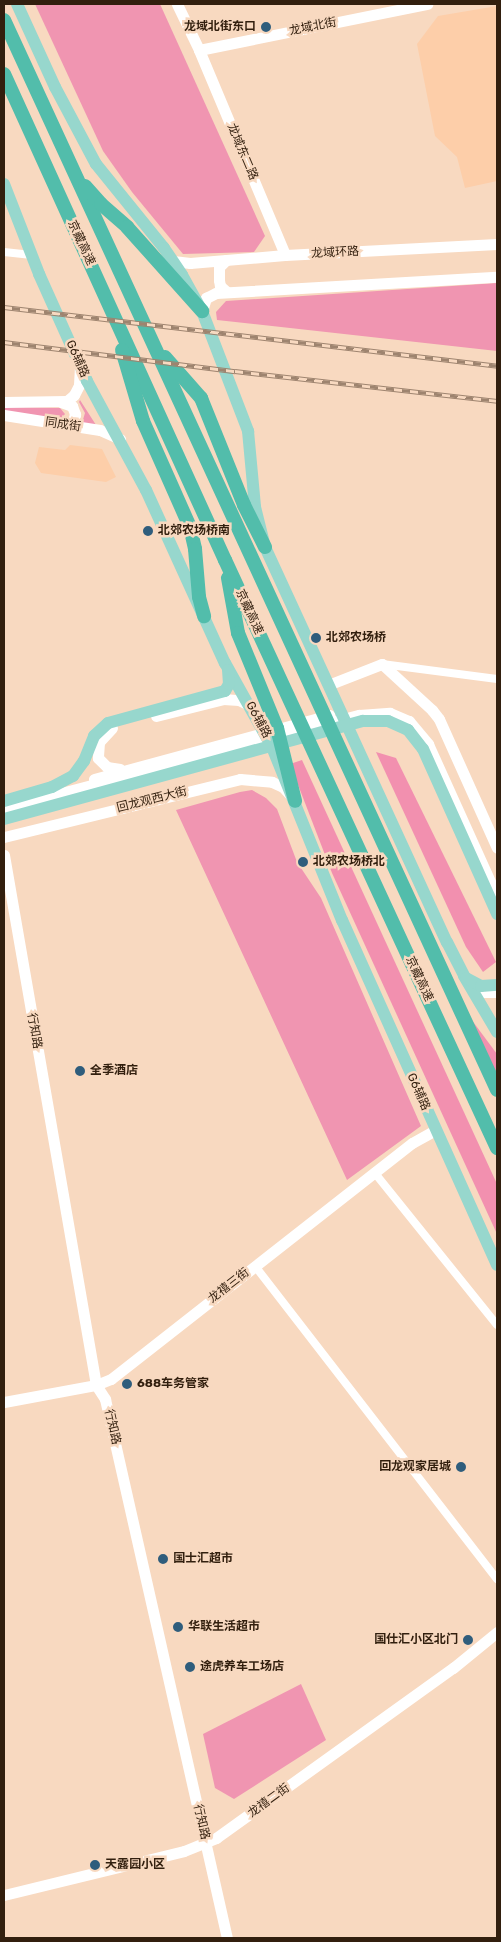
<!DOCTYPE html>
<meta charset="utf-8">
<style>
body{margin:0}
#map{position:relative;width:501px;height:1942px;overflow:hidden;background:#f8d9c0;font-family:Rubik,"Noto Sans SC",sans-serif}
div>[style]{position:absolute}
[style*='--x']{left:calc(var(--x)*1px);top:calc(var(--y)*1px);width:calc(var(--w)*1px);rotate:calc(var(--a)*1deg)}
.built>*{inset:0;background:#fdcea9}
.green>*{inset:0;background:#f095b1}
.forest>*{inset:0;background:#f290af}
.street>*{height:8px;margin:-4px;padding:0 4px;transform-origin:4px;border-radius:4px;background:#fff}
.secondary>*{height:11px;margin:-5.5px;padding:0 5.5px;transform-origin:5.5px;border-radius:5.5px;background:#fff}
.primary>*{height:12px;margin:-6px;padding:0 6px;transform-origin:6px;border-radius:6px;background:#97d7cd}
.highway>*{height:14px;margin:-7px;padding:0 7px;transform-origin:7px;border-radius:7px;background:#52bdab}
.rail>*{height:4.5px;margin-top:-2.25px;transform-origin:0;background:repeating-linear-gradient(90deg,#f8d9c0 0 8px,#9e846f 0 16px);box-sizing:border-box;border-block:1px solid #9e846f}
.dots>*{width:14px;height:14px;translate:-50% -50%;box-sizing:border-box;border:2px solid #f8d9c0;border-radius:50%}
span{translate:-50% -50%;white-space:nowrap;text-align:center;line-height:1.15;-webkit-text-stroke:5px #f8d9c0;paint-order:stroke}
.poi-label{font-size:12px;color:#321f0e;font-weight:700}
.right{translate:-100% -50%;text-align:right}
.left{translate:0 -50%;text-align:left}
.street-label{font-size:12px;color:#321f0e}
.frame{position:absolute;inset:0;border:5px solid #321f0e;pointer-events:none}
</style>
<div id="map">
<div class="built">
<div style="clip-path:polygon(497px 6px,497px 181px,465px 188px,457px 157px,435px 136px,417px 44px,438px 16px)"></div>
<div style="clip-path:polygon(70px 445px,102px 449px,116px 477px,106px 482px,41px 473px,35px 463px,39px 447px,65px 450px)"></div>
</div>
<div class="green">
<div style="clip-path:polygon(35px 4px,160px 4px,265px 236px,254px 252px,183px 254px,132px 192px,103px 151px)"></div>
<div style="clip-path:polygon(497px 283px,497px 351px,217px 320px,216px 312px,226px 301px)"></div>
<div style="clip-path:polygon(80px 400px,96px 425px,82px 423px,85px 413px,79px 402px)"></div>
<div style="clip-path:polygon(4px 407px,60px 408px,65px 414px,61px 419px,4px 411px)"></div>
<div style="clip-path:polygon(252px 790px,266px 798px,277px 809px,297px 862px,321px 898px,421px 1126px,347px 1180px,176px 810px,240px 792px)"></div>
<div style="clip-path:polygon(301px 1684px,326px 1740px,234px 1799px,215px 1788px,203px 1734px)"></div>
</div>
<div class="forest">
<div style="clip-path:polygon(376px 752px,396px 758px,496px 962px,483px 972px,466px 947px)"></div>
<div style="clip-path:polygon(302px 760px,497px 1184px,497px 1234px,332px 873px,290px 764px)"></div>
<div style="clip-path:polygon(468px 1015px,497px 1054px,497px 1078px)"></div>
</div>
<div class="street">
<div style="--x:4;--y:252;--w:28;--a:6"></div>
<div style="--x:382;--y:664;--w:116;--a:7.4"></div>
<div style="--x:374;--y:1172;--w:196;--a:51.2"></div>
<div style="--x:255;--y:1266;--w:396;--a:52.3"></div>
</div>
<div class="secondary">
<div style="--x:177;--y:4;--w:51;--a:64.4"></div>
<div style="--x:199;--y:50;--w:222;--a:67.2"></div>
<div style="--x:199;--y:50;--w:233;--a:-11.4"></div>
<div style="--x:226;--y:260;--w:10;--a:135"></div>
<div style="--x:219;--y:267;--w:13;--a:90"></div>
<div style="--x:219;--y:280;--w:6;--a:81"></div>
<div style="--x:220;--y:286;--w:9;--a:41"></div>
<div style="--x:173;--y:261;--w:17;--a:7"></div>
<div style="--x:190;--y:263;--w:95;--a:-4.8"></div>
<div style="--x:285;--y:255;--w:212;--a:-3"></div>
<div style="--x:202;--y:311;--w:14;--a:-73"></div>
<div style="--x:206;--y:298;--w:11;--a:-27"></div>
<div style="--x:216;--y:293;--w:281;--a:-3.3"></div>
<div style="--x:4;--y:402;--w:63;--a:-0.9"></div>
<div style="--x:67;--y:401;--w:9;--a:-41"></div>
<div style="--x:74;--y:395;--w:11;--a:-63"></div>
<div style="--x:79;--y:385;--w:18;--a:-87"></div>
<div style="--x:61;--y:402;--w:12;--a:20"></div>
<div style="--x:72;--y:406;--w:9;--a:69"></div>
<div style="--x:75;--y:414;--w:7;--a:106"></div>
<div style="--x:73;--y:421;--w:12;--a:160"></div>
<div style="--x:4;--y:415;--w:97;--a:8.9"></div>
<div style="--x:100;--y:430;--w:22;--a:24"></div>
<div style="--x:328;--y:685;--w:58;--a:-21.3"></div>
<div style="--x:382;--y:664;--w:68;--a:42.6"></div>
<div style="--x:432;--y:710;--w:11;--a:52"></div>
<div style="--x:439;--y:719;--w:141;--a:65.8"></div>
<div style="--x:156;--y:716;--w:69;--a:-14.2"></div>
<div style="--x:223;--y:699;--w:16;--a:4"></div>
<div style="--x:239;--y:700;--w:13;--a:27"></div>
<div style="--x:112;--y:728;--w:19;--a:133"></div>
<div style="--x:99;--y:742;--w:16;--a:94"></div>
<div style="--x:98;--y:758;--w:13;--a:45"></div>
<div style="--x:107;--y:767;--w:13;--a:9"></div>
<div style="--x:94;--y:779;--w:244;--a:-15.2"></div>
<div style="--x:4;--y:808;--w:367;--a:-14.7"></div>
<div style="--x:359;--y:715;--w:31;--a:-4"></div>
<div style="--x:390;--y:713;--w:21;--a:23"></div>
<div style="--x:409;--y:721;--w:30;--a:50"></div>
<div style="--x:428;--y:744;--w:168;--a:65.7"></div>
<div style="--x:4;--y:837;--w:243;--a:-13.8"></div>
<div style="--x:240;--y:779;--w:32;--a:5"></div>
<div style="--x:272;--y:782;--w:12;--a:24"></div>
<div style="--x:283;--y:787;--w:13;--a:48"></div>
<div style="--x:4;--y:855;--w:538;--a:80.15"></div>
<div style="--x:96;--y:1385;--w:17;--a:57"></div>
<div style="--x:105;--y:1399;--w:553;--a:77.25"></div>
<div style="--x:469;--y:984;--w:14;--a:34"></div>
<div style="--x:481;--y:992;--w:16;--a:0"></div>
<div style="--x:4;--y:1402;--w:94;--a:-10.5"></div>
<div style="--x:96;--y:1385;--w:16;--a:-22"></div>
<div style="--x:111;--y:1379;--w:382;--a:-38.1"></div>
<div style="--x:412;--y:1143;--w:26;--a:-29"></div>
<div style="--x:4;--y:1895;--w:185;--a:-13.7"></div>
<div style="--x:184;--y:1851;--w:35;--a:-22"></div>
<div style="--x:216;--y:1838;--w:292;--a:-35.7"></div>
<div style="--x:453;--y:1668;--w:57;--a:-39.3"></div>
</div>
<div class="primary">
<div style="--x:17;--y:4;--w:91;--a:65.4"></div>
<div style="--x:55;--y:87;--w:87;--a:62"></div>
<div style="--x:96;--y:164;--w:108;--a:51"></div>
<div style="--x:164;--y:248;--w:32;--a:56"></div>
<div style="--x:182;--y:275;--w:41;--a:60.9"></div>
<div style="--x:202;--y:311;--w:129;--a:69"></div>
<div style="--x:248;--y:431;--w:76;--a:84.7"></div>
<div style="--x:255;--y:507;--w:41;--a:76"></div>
<div style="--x:265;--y:547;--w:435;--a:65.3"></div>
<div style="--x:447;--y:942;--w:38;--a:63"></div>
<div style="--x:464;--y:976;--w:65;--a:59.5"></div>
<div style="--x:4;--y:184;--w:97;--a:68.7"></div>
<div style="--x:39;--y:274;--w:117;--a:65.8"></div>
<div style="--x:87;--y:381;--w:124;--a:61.6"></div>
<div style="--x:146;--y:490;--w:190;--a:65.5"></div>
<div style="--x:225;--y:663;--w:96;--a:60.8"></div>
<div style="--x:272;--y:747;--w:187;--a:68"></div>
<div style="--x:342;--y:920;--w:378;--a:65.8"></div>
<div style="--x:4;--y:801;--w:50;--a:-16.3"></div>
<div style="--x:52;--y:787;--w:24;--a:-28"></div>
<div style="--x:73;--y:776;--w:19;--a:-54"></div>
<div style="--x:84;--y:761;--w:27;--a:-68"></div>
<div style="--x:94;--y:736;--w:19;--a:-43"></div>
<div style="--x:108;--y:723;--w:121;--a:-15.3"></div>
<div style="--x:225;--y:691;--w:8;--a:-60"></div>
<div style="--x:229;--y:684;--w:14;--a:-94"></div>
<div style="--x:4;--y:819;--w:372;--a:-15.3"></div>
<div style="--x:363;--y:721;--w:25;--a:0"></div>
<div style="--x:388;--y:721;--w:22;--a:24"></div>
<div style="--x:408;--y:730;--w:24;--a:52"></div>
<div style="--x:423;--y:749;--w:181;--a:65.8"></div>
<div style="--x:466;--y:978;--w:17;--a:28"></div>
<div style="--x:481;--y:986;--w:16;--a:-4"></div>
</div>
<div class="highway">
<div style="--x:4;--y:20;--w:1178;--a:65.26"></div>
<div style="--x:4;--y:74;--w:534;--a:65.55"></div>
<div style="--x:225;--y:560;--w:648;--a:65.18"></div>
<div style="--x:85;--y:186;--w:24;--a:48"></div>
<div style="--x:101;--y:204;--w:35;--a:41"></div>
<div style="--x:127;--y:227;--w:113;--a:48.2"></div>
<div style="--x:122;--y:350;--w:74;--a:73.5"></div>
<div style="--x:143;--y:421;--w:116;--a:66.1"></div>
<div style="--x:190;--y:527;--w:23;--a:77"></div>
<div style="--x:195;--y:549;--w:48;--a:85.2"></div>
<div style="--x:199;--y:597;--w:20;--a:75"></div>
<div style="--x:165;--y:357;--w:55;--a:48.7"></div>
<div style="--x:201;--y:398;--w:115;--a:68.1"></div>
<div style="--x:244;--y:505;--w:47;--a:63.4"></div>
<div style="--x:228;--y:578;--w:56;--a:79.7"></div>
<div style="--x:238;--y:633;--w:103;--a:67.7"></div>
<div style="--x:277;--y:728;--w:75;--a:76.1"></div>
</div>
<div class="rail">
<div style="--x:4;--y:307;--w:497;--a:6.8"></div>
<div style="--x:4;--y:342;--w:233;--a:7.2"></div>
<div style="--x:235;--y:371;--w:264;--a:6.5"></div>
</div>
<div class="dots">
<div style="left:266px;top:27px;background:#2f5d7c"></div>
<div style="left:148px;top:531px;background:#2f5d7c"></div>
<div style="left:316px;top:638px;background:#2f5d7c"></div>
<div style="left:303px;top:862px;background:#2f5d7c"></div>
<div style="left:80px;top:1071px;background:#2f5d7c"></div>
<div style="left:127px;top:1384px;background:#2f5d7c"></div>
<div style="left:461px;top:1467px;background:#2f5d7c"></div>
<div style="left:163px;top:1559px;background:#2f5d7c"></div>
<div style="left:178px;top:1627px;background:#2f5d7c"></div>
<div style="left:468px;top:1640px;background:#2f5d7c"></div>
<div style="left:190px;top:1667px;background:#2f5d7c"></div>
<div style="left:95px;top:1865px;background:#2f5d7c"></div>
</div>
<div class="poi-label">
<span class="right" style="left:256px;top:27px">龙域北街东口</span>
<span class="left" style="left:158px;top:531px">北郊农场桥南</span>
<span class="left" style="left:326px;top:638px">北郊农场桥</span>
<span class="left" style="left:313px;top:862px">北郊农场桥北</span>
<span class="left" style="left:90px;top:1071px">全季酒店</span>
<span class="left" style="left:137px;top:1384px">688车务管家</span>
<span class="right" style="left:451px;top:1467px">回龙观家居城</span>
<span class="left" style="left:173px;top:1559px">国士汇超市</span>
<span class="left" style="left:188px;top:1627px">华联生活超市</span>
<span class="right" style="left:458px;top:1640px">国仕汇小区北门</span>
<span class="left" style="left:200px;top:1667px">途虎养车工场店</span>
<span class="left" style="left:105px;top:1865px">天露园小区</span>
</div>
<div class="street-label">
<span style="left:313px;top:27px;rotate:-11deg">龙域北街</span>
<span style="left:242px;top:152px;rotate:67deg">龙域东二路</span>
<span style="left:81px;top:243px;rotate:65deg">京藏高速</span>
<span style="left:335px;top:253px;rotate:-3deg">龙域环路</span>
<span style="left:77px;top:359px;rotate:66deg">G6辅路</span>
<span style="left:63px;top:425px;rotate:8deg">同成街</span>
<span style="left:249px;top:612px;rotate:65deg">京藏高速</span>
<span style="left:258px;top:720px;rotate:62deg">G6辅路</span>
<span style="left:152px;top:800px;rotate:-14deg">回龙观西大街</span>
<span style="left:419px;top:979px;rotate:65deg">京藏高速</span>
<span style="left:34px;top:1031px;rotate:80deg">行知路</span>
<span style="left:418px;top:1092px;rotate:66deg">G6辅路</span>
<span style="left:229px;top:1286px;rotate:-38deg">龙禧三街</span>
<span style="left:112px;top:1427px;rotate:77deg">行知路</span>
<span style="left:269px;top:1801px;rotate:-36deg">龙禧二街</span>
<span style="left:201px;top:1822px;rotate:77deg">行知路</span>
</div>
<div class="frame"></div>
</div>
